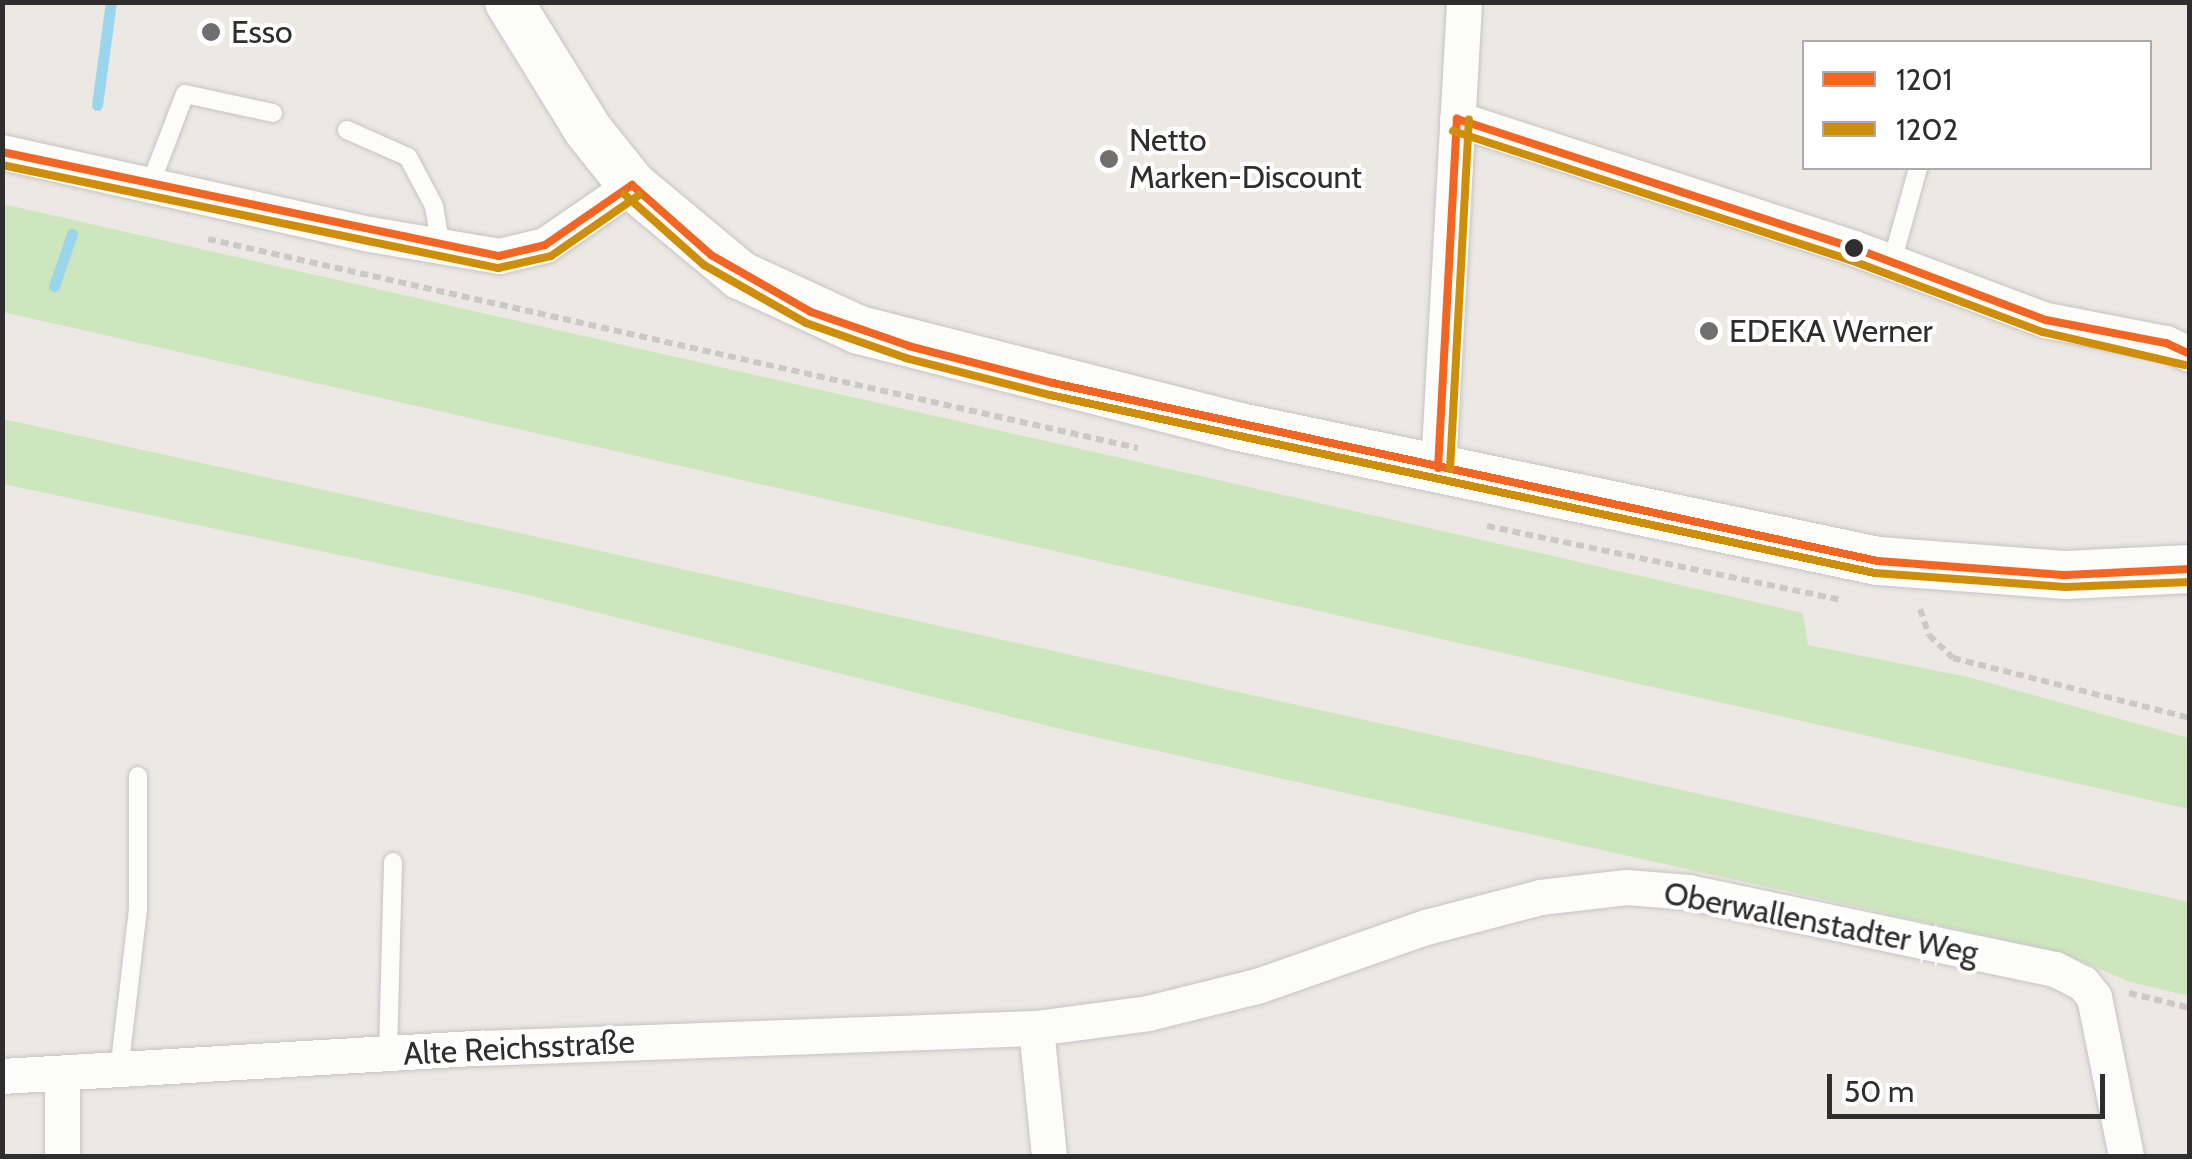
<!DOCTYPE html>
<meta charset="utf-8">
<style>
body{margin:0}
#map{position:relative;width:2192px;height:1159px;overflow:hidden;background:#ece8e4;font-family:Cabin,sans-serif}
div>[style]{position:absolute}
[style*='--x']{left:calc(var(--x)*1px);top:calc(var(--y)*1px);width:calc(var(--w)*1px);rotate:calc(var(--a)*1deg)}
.green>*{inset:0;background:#cee6be}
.stream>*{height:11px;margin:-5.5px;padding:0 5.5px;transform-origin:5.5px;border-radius:5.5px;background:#99d6ec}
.path>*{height:6px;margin-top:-3px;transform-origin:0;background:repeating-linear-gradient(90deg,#c9c9c8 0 8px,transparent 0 13px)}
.roads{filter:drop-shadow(0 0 2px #c5c4c5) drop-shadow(0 0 2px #c5c4c5)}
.lane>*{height:18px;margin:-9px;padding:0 9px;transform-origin:9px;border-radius:9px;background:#fcfcfb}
.street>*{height:35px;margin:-17.5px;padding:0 17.5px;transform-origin:17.5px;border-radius:17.5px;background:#fcfcfb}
.secondary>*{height:48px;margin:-24px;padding:0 24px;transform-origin:24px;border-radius:24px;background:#fcfcfb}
.bus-1>*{height:8px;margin:-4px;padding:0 4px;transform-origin:4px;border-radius:4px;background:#f26522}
.bus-2>*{height:8px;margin:-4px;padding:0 4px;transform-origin:4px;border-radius:4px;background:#cf8e09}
.dots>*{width:28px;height:28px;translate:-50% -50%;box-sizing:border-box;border:5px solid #fff;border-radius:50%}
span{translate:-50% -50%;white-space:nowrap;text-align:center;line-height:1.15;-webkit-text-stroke:8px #fff;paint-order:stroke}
.poi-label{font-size:32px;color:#2e2e2e}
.left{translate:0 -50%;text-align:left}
.street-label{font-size:32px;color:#2e2e2e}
.frame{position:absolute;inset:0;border:5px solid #2e2e2e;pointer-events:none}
.legend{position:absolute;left:1802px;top:40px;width:350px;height:130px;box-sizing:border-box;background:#fff;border:2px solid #ababab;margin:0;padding:12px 18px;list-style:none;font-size:30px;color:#2e2e2e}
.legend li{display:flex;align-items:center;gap:20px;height:50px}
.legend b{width:50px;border:2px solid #ababab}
.scale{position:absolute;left:1827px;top:1074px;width:278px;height:45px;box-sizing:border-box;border:5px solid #2e2e2e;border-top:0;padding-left:12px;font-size:30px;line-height:35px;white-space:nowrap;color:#2e2e2e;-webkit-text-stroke:8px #fff;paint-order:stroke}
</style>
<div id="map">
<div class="green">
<div style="clip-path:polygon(3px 204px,1803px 613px,1808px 645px,1968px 677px,2189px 738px,2189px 809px,3px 312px)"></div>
<div style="clip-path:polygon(3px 419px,2189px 902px,2189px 996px,2130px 982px,2059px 952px,1068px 731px,519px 593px,3px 484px)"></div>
</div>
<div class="stream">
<div style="--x:97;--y:105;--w:104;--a:-82.3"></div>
<div style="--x:54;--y:286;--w:55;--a:-70.9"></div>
</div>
<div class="path">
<div style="--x:208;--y:239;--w:953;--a:12.67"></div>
<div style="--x:1487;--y:526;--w:362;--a:11.8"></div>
<div style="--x:1920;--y:609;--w:28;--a:71"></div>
<div style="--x:1929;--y:635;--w:33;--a:44"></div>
<div style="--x:1953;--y:658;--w:244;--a:14.2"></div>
<div style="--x:2129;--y:993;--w:63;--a:13.8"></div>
</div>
<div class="roads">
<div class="lane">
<div style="--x:347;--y:130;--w:67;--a:23.9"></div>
<div style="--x:408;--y:157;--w:55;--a:62"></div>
<div style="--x:434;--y:206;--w:42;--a:80.3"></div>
<div style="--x:150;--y:185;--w:97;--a:-69"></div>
<div style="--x:185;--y:94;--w:90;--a:12.2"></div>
<div style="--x:1892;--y:262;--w:98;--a:-74.5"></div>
<div style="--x:388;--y:1054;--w:192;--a:-88.5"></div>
<div style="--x:119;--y:1071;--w:162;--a:-83.3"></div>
<div style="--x:138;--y:910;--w:134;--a:-90"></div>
</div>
<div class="street">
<div style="--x:1457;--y:119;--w:417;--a:18"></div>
<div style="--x:1854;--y:248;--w:205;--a:20.6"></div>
<div style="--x:2046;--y:320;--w:122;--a:10.9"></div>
<div style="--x:2166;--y:343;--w:26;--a:25"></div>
<div style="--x:2;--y:152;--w:377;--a:12.6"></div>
<div style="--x:370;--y:234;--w:131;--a:9.7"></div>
<div style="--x:499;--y:256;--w:47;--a:-13.4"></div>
<div style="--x:545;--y:245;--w:106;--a:-34.6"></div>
<div style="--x:1438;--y:468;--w:467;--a:-86.8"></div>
<div style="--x:1036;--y:1028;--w:129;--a:84.2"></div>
<div style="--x:62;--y:1075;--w:81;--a:90"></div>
<div style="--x:2;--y:1076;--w:479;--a:-3.4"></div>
<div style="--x:480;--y:1048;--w:556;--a:-2.06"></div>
<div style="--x:1036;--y:1028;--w:113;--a:-7.6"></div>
<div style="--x:1148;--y:1013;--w:115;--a:-14"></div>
<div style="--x:1260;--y:985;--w:176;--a:-19.3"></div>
<div style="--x:1426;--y:927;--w:118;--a:-14.7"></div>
<div style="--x:1540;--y:897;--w:87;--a:-6.6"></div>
<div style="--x:1626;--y:887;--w:63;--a:4.5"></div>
<div style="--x:1689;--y:892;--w:374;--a:11.9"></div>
<div style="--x:2055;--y:969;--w:31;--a:27"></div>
<div style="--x:2083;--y:983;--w:18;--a:52"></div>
<div style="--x:2094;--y:997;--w:162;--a:78.6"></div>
</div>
<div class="secondary">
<div style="--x:509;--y:2;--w:150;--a:58.3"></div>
<div style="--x:588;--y:130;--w:70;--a:51.3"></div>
<div style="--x:632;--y:185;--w:141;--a:39.8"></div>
<div style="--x:740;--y:275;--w:131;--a:24.8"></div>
<div style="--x:859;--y:330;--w:388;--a:14.3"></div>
<div style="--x:1235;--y:426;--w:657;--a:11.86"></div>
<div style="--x:1878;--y:561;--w:189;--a:4.3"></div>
<div style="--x:2066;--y:575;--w:124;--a:-2.8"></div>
</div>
</div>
<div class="bus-1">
<div style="--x:1457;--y:119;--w:417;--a:18"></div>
<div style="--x:1854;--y:248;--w:205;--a:20.6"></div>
<div style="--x:2046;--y:320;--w:122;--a:10.9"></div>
<div style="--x:2166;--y:343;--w:26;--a:25"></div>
<div style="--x:2;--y:152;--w:508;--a:11.82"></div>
<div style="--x:499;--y:256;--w:47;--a:-13.4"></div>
<div style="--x:545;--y:245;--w:106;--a:-34.6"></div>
<div style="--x:632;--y:185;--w:106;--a:41.5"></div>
<div style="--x:711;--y:255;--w:115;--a:29.7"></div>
<div style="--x:811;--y:312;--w:104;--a:19.1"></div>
<div style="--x:909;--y:346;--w:149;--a:14.4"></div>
<div style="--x:1053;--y:383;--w:844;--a:12.18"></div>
<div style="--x:1878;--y:561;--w:189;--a:4.3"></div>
<div style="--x:2066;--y:575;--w:124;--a:-2.8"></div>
<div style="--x:1438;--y:468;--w:350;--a:-86.9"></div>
</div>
<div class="bus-2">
<div style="--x:1453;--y:131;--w:417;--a:18"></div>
<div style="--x:1850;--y:260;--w:206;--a:20.5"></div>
<div style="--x:2043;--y:332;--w:146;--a:13.1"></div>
<div style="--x:2;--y:165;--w:507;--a:11.73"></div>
<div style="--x:498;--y:268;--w:54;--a:-12.8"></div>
<div style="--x:551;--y:256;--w:107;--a:-34.7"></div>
<div style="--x:624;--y:194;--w:107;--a:41.6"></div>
<div style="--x:704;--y:265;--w:117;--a:29.6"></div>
<div style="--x:806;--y:323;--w:106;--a:19.3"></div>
<div style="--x:906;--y:358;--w:149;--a:14.4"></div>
<div style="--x:1050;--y:395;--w:844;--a:12.18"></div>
<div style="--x:1875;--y:573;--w:191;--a:4.2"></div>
<div style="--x:2065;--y:587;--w:125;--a:-2.3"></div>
<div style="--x:1450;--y:469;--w:350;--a:-86.9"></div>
</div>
<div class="dots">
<div style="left:211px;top:32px;background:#706f6e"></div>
<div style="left:1109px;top:159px;background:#706f6e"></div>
<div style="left:1854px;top:248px;background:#2e2e2e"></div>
<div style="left:1709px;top:331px;background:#706f6e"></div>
</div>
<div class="poi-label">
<span class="left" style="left:231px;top:32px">Esso</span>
<span class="left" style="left:1129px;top:159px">Netto<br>Marken-Discount</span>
<span class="left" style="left:1729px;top:331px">EDEKA Werner</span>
</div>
<div class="street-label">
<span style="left:1821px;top:923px;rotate:11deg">Oberwallenstadter Weg</span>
<span style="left:519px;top:1048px;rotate:-3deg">Alte Reichsstraße</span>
</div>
<div class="frame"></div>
<ul class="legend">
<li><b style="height:12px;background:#f26522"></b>1201</li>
<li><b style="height:12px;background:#cf8e09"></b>1202</li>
</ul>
<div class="scale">50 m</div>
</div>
